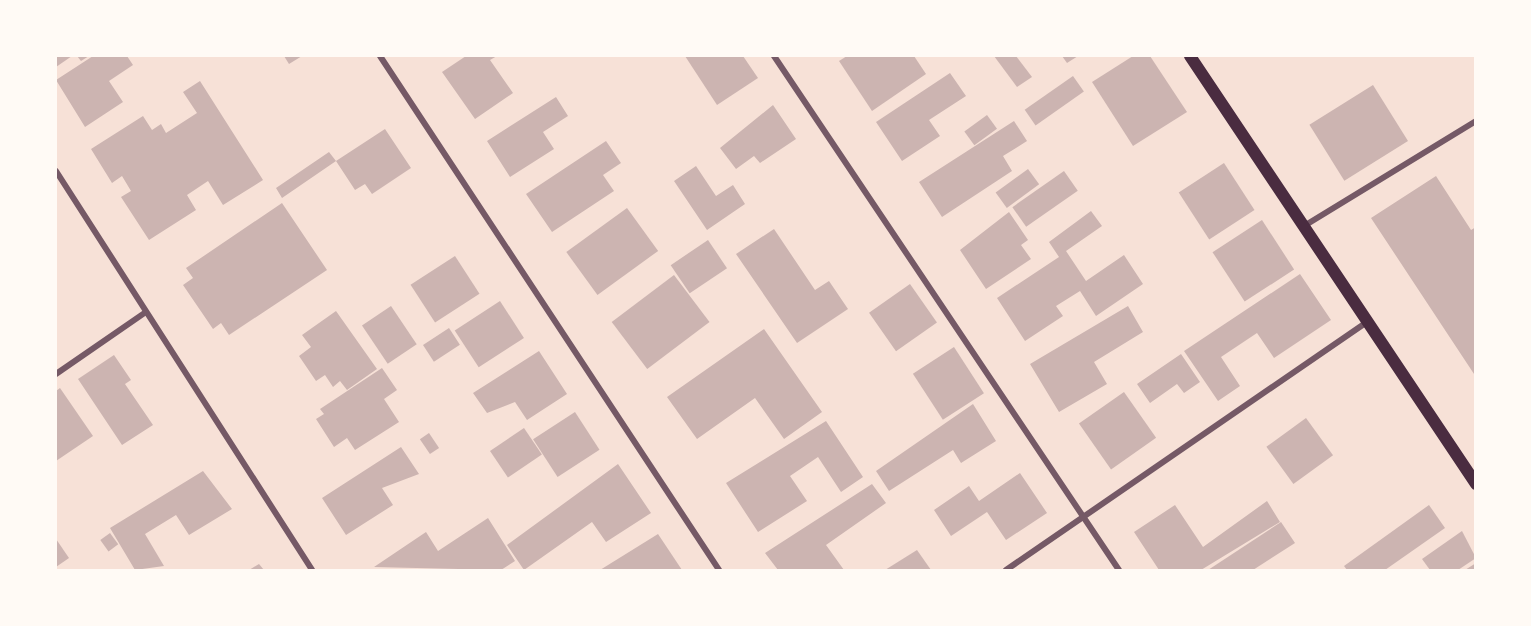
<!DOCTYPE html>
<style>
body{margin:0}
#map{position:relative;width:1531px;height:626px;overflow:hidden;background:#f7e1d7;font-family:"Source Serif 4",serif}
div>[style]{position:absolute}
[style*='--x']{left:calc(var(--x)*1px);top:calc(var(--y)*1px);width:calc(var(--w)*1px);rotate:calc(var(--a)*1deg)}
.building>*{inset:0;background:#ccb4b1;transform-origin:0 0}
.minor>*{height:6px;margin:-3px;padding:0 3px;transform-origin:3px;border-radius:3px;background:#755966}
.secondary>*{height:12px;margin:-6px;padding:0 6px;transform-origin:6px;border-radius:6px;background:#4a2c40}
span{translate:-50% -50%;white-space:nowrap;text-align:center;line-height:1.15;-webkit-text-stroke:5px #fffaf5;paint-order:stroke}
.frame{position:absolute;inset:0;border:57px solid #fffaf5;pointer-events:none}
</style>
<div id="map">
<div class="building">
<div style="clip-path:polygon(56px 56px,72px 56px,56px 67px)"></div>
<div style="clip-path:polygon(77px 56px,89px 56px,81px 61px)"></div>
<div style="clip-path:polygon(93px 56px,127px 56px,133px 65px,109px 81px,123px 102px,85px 127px,56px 80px)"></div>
<div style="clip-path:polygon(284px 56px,302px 56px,289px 64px)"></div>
<div style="clip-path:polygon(466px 56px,497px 56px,490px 60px,513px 93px,475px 119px,442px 72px)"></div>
<div style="clip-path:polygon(685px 56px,743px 56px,758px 78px,717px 105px)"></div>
<div style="clip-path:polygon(847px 56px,914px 56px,926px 74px,872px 111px,839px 61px)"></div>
<div style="clip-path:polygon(994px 56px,1016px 56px,1032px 77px,1017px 87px)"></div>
<div style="clip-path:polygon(1062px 56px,1078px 56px,1067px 63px)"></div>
<div style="clip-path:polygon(1133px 56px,1150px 56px,1187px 112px,1133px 146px,1092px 82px)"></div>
<div style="clip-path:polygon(950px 73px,966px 96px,929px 120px,940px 136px,902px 161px,876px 122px)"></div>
<div style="left:1073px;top:76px;width:19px;height:59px;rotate:55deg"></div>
<div style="clip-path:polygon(200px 81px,263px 180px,223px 205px,208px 181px,187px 195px,196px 210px,149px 240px,121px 197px,131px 191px,122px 176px,112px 183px,91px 149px,143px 116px,152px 130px,161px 124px,166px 133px,197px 113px,183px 92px)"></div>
<div style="left:1373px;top:85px;width:66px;height:75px;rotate:58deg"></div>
<div style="clip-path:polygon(556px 97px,568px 116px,543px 132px,554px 149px,510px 177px,487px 141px)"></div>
<div style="clip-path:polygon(773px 105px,796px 139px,760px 163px,754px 156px,736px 169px,720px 148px)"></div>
<div style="left:987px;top:115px;width:17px;height:28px;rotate:54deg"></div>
<div style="clip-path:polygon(1014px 121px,1027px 141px,1003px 156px,1012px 171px,942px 217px,919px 182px)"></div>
<div style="clip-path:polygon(385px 129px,411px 168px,372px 194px,365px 184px,355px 190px,336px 161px,282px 198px,276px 188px,329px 152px,336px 161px)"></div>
<div style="clip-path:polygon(606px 141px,621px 163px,603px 175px,614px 191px,552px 232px,526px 194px)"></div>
<div style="left:1224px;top:163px;width:56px;height:54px;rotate:57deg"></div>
<div style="clip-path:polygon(696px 166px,716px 196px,733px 185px,745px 204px,707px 230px,674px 181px)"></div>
<div style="left:1028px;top:169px;width:19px;height:40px;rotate:54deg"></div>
<div style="left:1064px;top:171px;width:24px;height:63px;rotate:55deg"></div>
<div style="clip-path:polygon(1436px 176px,1471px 230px,1476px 227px,1476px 377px,1371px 218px)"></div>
<div style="clip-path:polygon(282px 203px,327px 270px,229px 335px,221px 323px,213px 329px,183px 285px,193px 278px,186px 268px)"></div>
<div style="left:627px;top:208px;width:53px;height:75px;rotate:54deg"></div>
<div style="clip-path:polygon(1091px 211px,1102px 226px,1066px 251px,1086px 281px,1124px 255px,1143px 284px,1096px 316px,1080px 291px,1056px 306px,1063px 316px,1025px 341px,997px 298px,1059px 257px,1049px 242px)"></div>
<div style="clip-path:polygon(1009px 212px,1028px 240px,1021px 245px,1031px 259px,986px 289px,960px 250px)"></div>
<div style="left:1262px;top:220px;width:59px;height:59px;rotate:57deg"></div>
<div style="clip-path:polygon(774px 229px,815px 290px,829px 281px,848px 309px,797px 343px,736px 254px)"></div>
<div style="left:708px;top:240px;width:34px;height:45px;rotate:56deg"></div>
<div style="left:455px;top:256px;width:45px;height:53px;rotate:57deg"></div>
<div style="clip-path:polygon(1300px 274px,1331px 320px,1274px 358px,1257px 333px,1221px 357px,1240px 386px,1218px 401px,1184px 351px)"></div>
<div style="left:674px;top:275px;width:59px;height:78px;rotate:53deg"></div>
<div style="left:910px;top:284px;width:47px;height:50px;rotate:55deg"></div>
<div style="left:500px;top:301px;width:44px;height:54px;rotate:57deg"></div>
<div style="left:391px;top:306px;width:46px;height:35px;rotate:56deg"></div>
<div style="clip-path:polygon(1128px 306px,1143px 332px,1094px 362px,1107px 384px,1059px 412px,1030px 364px)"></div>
<div style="clip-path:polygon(336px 311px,377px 369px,347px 390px,340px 381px,333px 387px,325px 375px,316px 381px,299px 356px,311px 347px,302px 335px)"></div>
<div style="left:449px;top:328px;width:20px;height:31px;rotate:57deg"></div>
<div style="clip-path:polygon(764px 329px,822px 412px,784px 439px,755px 398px,697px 439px,667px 397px)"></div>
<div style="left:954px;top:347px;width:55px;height:49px;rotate:57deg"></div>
<div style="clip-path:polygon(539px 351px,567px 394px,527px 420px,515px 402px,487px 413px,473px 393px)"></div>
<div style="clip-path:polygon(1181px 354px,1200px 382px,1184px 393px,1177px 384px,1150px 403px,1137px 384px)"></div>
<div style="clip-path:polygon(114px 355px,131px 380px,125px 384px,153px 425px,122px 445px,78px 379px)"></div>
<div style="clip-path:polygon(382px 368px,397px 390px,384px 399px,399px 422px,355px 450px,347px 438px,334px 447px,316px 419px,324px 414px,320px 409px)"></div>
<div style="clip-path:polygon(60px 388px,93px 436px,56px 461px,56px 391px)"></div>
<div style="left:1124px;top:392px;width:56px;height:55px;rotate:55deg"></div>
<div style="clip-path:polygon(973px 404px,996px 441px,961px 463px,953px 450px,889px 491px,876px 471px)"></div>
<div style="left:575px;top:412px;width:45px;height:50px;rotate:57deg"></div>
<div style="left:1306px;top:418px;width:46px;height:49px;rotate:54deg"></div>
<div style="clip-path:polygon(826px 421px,863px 477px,841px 492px,818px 457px,790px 476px,807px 501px,758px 532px,726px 483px)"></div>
<div style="left:524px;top:428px;width:32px;height:41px;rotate:56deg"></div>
<div style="left:429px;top:433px;width:18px;height:11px;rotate:56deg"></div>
<div style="clip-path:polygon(401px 447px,419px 474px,382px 488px,393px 505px,346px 535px,322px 498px)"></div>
<div style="clip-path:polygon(618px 464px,651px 513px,606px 542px,592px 522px,524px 570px,507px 545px)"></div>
<div style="clip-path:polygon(203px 471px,232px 509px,189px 535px,176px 515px,145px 534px,164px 566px,135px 570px,110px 528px)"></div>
<div style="clip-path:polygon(1020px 473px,1047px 513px,1006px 540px,987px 512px,951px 536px,934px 510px,969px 486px,979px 501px)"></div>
<div style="clip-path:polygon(872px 484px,886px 503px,826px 545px,844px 570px,778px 570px,765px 553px)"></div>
<div style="clip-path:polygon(1267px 501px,1280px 522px,1201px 570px,1159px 570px,1134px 532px,1175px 505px,1203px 547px)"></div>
<div style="clip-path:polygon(1429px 505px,1445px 528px,1385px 570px,1347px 570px,1344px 566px)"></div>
<div style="clip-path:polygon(488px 518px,515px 561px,501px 570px,374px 567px,426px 532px,438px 551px)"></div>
<div style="clip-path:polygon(1281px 522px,1295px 543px,1253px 570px,1208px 570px)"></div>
<div style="clip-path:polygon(1462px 531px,1476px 558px,1458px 570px,1430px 570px,1422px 559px)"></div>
<div style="left:110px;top:533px;width:14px;height:12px;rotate:54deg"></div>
<div style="clip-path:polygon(658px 534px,682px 570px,600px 570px)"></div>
<div style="clip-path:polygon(56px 539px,69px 558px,56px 567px)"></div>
<div style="clip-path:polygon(917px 550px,931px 570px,885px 570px)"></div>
<div style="clip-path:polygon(1476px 563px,1476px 570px,1465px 570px)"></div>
<div style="clip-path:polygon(259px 564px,264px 570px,249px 570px)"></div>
</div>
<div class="minor">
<div style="--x:380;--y:56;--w:616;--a:56.59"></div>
<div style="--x:774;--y:56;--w:619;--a:56.13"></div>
<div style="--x:56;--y:171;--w:474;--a:57.3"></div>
<div style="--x:1304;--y:226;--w:202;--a:-31.4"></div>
<div style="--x:56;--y:374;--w:109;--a:-34.6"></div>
<div style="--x:1006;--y:570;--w:438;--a:-34.5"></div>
</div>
<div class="secondary">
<div style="--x:1190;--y:56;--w:515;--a:56.25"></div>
</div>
<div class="frame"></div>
</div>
